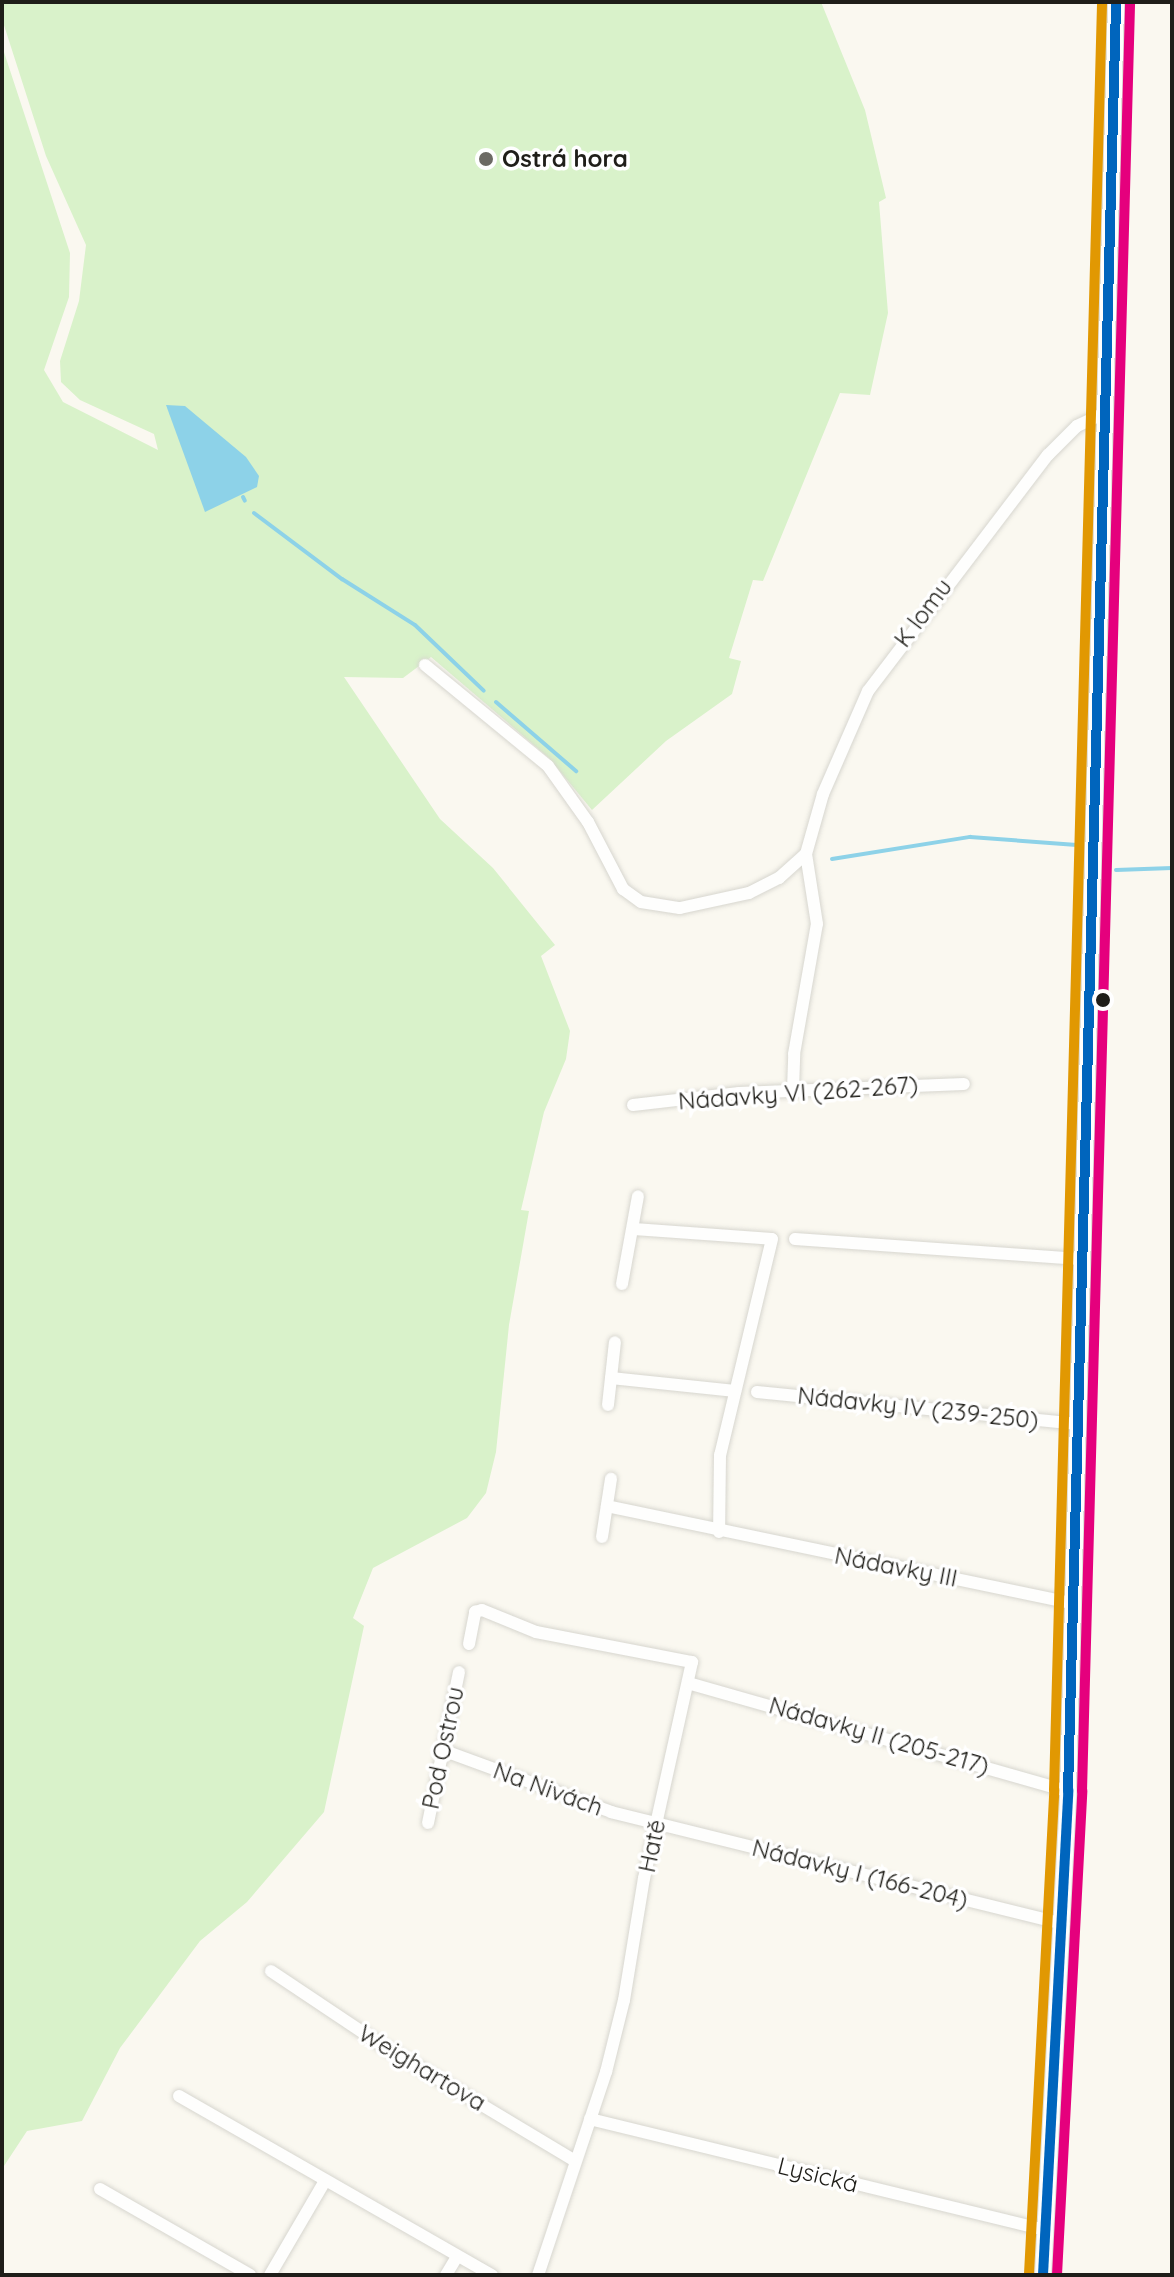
<!DOCTYPE html>
<meta charset="utf-8">
<style>
body{margin:0}
#map{position:relative;width:1174px;height:2277px;overflow:hidden;background:#faf8f0;font-family:Quicksand,sans-serif}
div>[style]{position:absolute}
[style*='--x']{left:calc(var(--x)*1px);top:calc(var(--y)*1px);width:calc(var(--w)*1px);rotate:calc(var(--a)*1deg)}
.green>*{inset:0;background:#d9f2ca}
.water>*{inset:0;background:#8dd2e8}
.stream>*{height:4px;margin:-2px;padding:0 2px;transform-origin:2px;border-radius:2px;background:#8dd2e8}
.roads{filter:drop-shadow(0 0 2px #d7d6cf) drop-shadow(0 0 2px #d7d6cf)}
.minor>*{height:12px;margin:-6px;padding:0 6px;transform-origin:6px;border-radius:6px;background:#fefefd}
.tertiary>*{height:16px;margin:-8px;padding:0 8px;transform-origin:8px;border-radius:8px;background:#fefefd}
.bus-1>*{height:10px;margin:-5px;padding:0 5px;transform-origin:5px;border-radius:5px;background:#0065bd}
.bus-2>*{height:10px;margin:-5px;padding:0 5px;transform-origin:5px;border-radius:5px;background:#e5007d}
.bus-3>*{height:10px;margin:-5px;padding:0 5px;transform-origin:5px;border-radius:5px;background:#e19802}
.dots>*{width:22px;height:22px;translate:-50% -50%;box-sizing:border-box;border:4px solid #fff;border-radius:50%}
span{translate:-50% -50%;white-space:nowrap;text-align:center;line-height:1.15;-webkit-text-stroke:7px #fff;paint-order:stroke}
.poi-label{font-size:24px;color:#1f1e19;font-weight:700}
.left{translate:0 -50%;text-align:left}
.street-label{font-size:24px;color:#1f1e19}
.frame{position:absolute;inset:0;border:4px solid #1f1e19;pointer-events:none}
</style>
<div id="map">
<div class="green">
<div style="clip-path:polygon(2px 2px,821px 2px,865px 110px,886px 198px,879px 202px,888px 313px,870px 395px,840px 393px,763px 581px,753px 580px,729px 658px,741px 661px,732px 694px,666px 741px,592px 810px,549px 758px,431px 657px,403px 678px,344px 677px,440px 819px,493px 868px,555px 945px,541px 956px,570px 1031px,566px 1059px,544px 1112px,521px 1210px,529px 1211px,509px 1325px,496px 1452px,486px 1493px,467px 1518px,373px 1568px,353px 1618px,364px 1626px,324px 1812px,247px 1902px,200px 1941px,120px 2048px,82px 2121px,27px 2131px,2px 2169px,2px 46px,70px 253px,69px 297px,44px 370px,63px 402px,158px 450px,154px 434px,80px 400px,61px 382px,60px 361px,79px 301px,86px 245px,46px 156px,2px 19px)"></div>
</div>
<div class="water">
<div style="clip-path:polygon(166px 405px,185px 406px,246px 457px,259px 476px,257px 487px,205px 512px)"></div>
</div>
<div class="stream">
<div style="--x:243;--y:497;--w:4;--a:63"></div>
<div style="--x:254;--y:513;--w:110;--a:36.9"></div>
<div style="--x:342;--y:579;--w:86;--a:32.2"></div>
<div style="--x:415;--y:625;--w:95;--a:43.7"></div>
<div style="--x:496;--y:702;--w:106;--a:40.8"></div>
<div style="--x:832;--y:859;--w:140;--a:-9.1"></div>
<div style="--x:970;--y:837;--w:107;--a:4.3"></div>
<div style="--x:1116;--y:870;--w:56;--a:-2"></div>
</div>
<div class="roads">
<div class="minor">
<div style="--x:425;--y:665;--w:159;--a:39.4"></div>
<div style="--x:548;--y:766;--w:69;--a:54.5"></div>
<div style="--x:588;--y:822;--w:76;--a:62.4"></div>
<div style="--x:623;--y:889;--w:22;--a:36"></div>
<div style="--x:641;--y:902;--w:39;--a:9"></div>
<div style="--x:680;--y:908;--w:71;--a:-12.3"></div>
<div style="--x:749;--y:893;--w:34;--a:-27"></div>
<div style="--x:779;--y:878;--w:36;--a:-42"></div>
<div style="--x:793;--y:1090;--w:36;--a:-88"></div>
<div style="--x:794;--y:1054;--w:132;--a:-80"></div>
<div style="--x:817;--y:924;--w:71;--a:-98.9"></div>
<div style="--x:806;--y:854;--w:62;--a:-74.2"></div>
<div style="--x:823;--y:794;--w:112;--a:-66.4"></div>
<div style="--x:868;--y:691;--w:297;--a:-52.7"></div>
<div style="--x:1048;--y:455;--w:41;--a:-45"></div>
<div style="--x:1077;--y:426;--w:29;--a:-25"></div>
<div style="--x:633;--y:1105;--w:107;--a:-6.5"></div>
<div style="--x:739;--y:1093;--w:225;--a:-2.3"></div>
<div style="--x:634;--y:1229;--w:138;--a:4.1"></div>
<div style="--x:772;--y:1239;--w:222;--a:103.5"></div>
<div style="--x:720;--y:1455;--w:77;--a:90.7"></div>
<div style="--x:795;--y:1239;--w:289;--a:4"></div>
<div style="--x:622;--y:1284;--w:89;--a:-79.7"></div>
<div style="--x:611;--y:1378;--w:125;--a:6"></div>
<div style="--x:757;--y:1392;--w:323;--a:5.7"></div>
<div style="--x:608;--y:1405;--w:63;--a:-83.7"></div>
<div style="--x:607;--y:1506;--w:476;--a:11.8"></div>
<div style="--x:602;--y:1537;--w:59;--a:-81.2"></div>
<div style="--x:469;--y:1644;--w:33;--a:-79"></div>
<div style="--x:475;--y:1612;--w:7;--a:-16"></div>
<div style="--x:482;--y:1610;--w:58;--a:22.2"></div>
<div style="--x:536;--y:1632;--w:159;--a:10.9"></div>
<div style="--x:692;--y:1662;--w:221;--a:102.5"></div>
<div style="--x:644;--y:1878;--w:124;--a:99.3"></div>
<div style="--x:624;--y:2000;--w:74;--a:104"></div>
<div style="--x:606;--y:2072;--w:214;--a:108.5"></div>
<div style="--x:688;--y:1683;--w:395;--a:15.9"></div>
<div style="--x:442;--y:1750;--w:180;--a:20.1"></div>
<div style="--x:611;--y:1812;--w:466;--a:13.9"></div>
<div style="--x:428;--y:1823;--w:154;--a:-78.4"></div>
<div style="--x:271;--y:1971;--w:128;--a:33.8"></div>
<div style="--x:377;--y:2042;--w:231;--a:31"></div>
<div style="--x:179;--y:2096;--w:361;--a:29.8"></div>
<div style="--x:590;--y:2119;--w:469;--a:13.7"></div>
<div style="--x:100;--y:2189;--w:173;--a:29.8"></div>
<div style="--x:270;--y:2275;--w:109;--a:-59.7"></div>
<div style="--x:446;--y:2275;--w:21;--a:-59"></div>
</div>
<div class="tertiary">
<div style="--x:1043;--y:2275;--w:485;--a:-87"></div>
<div style="--x:1068;--y:1791;--w:1790;--a:-88.46"></div>
</div>
</div>
<div class="bus-1">
<div style="--x:1043;--y:2275;--w:485;--a:-87"></div>
<div style="--x:1068;--y:1791;--w:1790;--a:-88.46"></div>
</div>
<div class="bus-2">
<div style="--x:1057;--y:2275;--w:485;--a:-87"></div>
<div style="--x:1082;--y:1791;--w:1790;--a:-88.46"></div>
</div>
<div class="bus-3">
<div style="--x:1029;--y:2274;--w:485;--a:-87"></div>
<div style="--x:1054;--y:1790;--w:1789;--a:-88.46"></div>
</div>
<div class="dots">
<div style="left:486px;top:159px;background:#6c6a64"></div>
<div style="left:1103px;top:1000px;background:#1f1e19"></div>
</div>
<div class="poi-label">
<span class="left" style="left:502px;top:159px">Ostrá hora</span>
</div>
<div class="street-label">
<span style="left:923px;top:613px;rotate:-53deg">K lomu</span>
<span style="left:798px;top:1093px;rotate:-4deg">Nádavky VI (262-267)</span>
<span style="left:918px;top:1408px;rotate:6deg">Nádavky IV (239-250)</span>
<span style="left:896px;top:1567px;rotate:11deg">Nádavky III</span>
<span style="left:879px;top:1736px;rotate:16deg">Nádavky II (205-217)</span>
<span style="left:443px;top:1748px;rotate:-78deg">Pod Ostrou</span>
<span style="left:548px;top:1789px;rotate:20deg">Na Nivách</span>
<span style="left:652px;top:1846px;rotate:-78deg">Hatě</span>
<span style="left:860px;top:1874px;rotate:14deg">Nádavky I (166-204)</span>
<span style="left:422px;top:2068px;rotate:31deg">Weighartova</span>
<span style="left:818px;top:2175px;rotate:14deg">Lysická</span>
</div>
<div class="frame"></div>
</div>
